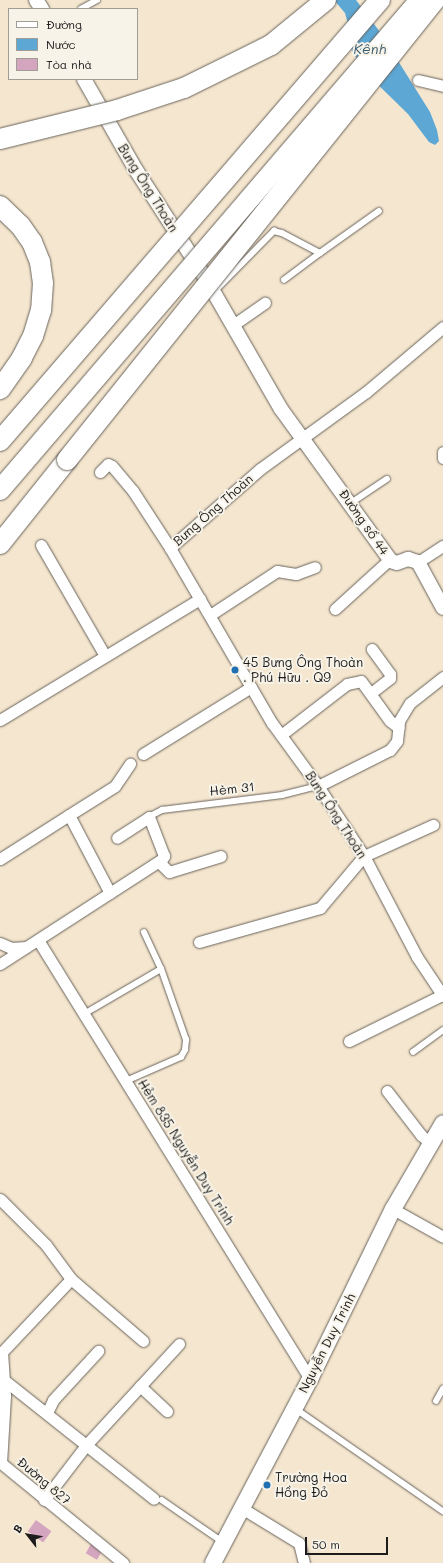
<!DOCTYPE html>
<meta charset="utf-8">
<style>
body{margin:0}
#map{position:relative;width:443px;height:1563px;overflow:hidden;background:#f5e6cf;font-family:Mali,sans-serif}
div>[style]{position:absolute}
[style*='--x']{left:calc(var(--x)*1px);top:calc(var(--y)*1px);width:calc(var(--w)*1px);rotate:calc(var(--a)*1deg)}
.water>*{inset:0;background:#5da7d5}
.building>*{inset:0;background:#d4a5bf;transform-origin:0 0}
.roads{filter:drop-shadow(0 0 1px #68635b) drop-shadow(0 0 1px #68635b)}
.service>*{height:5.5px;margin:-2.75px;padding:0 2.75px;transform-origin:2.75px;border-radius:2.75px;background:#fff}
.minor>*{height:11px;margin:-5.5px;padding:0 5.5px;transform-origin:5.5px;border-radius:5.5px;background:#fff}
.tertiary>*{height:14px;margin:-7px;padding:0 7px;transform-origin:7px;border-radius:7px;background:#fff}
.secondary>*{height:16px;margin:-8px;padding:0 8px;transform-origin:8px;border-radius:8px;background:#fff}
.motorway>*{height:20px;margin:-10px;padding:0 10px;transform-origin:10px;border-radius:10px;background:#fff}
.bridges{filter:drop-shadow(0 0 1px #68635b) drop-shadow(0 0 1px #68635b)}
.motorway-bridge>*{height:20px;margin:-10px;padding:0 10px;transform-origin:10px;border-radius:10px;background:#fff}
.dots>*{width:11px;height:11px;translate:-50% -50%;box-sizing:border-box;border:2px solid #f7f3e8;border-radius:50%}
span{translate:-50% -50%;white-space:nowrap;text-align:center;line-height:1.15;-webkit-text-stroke:4px #f7f3e8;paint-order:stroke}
.street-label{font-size:13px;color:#1c1c1c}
.poi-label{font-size:13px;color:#1c1c1c}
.left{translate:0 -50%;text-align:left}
.water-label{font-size:14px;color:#395b6f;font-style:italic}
.legend{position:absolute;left:8px;top:8px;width:130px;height:72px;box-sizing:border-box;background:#f7f3e8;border:1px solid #9f9d96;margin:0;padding:5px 7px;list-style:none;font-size:12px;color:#1c1c1c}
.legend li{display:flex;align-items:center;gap:8px;height:20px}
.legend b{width:20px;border:1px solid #9f9d96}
.north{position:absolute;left:8px;top:1515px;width:40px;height:40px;-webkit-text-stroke:3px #f7f3e8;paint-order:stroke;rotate:301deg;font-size:11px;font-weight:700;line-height:16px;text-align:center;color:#1c1c1c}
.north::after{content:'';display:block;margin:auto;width:14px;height:18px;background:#1c1c1c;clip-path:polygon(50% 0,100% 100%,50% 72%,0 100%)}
.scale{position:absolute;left:305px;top:1537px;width:83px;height:18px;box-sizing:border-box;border:2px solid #1c1c1c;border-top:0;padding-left:5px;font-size:12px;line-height:14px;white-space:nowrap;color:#1c1c1c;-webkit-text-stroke:3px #f7f3e8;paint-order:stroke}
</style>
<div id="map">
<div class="water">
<div style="clip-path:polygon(334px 0,356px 0,380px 32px,430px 112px,437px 130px,439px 141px,435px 145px,429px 142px,408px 114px,365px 72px,351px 49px,351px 35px,345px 13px)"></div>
</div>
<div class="building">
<div style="left:36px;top:1520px;width:19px;height:14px;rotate:36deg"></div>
<div style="left:92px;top:1542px;width:13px;height:13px;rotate:29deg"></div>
</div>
<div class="roads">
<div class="service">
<div style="--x:81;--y:9;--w:18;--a:-29"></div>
<div style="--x:284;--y:280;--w:45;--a:-36.9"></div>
<div style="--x:214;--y:292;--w:86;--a:-45.5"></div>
<div style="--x:274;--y:231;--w:8;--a:14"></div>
<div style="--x:282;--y:233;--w:43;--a:27.8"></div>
<div style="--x:320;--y:253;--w:72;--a:-35.4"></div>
<div style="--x:351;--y:503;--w:43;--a:-33.7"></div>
<div style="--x:149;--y:817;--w:15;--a:-28"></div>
<div style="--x:162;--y:810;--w:121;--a:-7.1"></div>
<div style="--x:282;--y:795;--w:37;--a:-14"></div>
<div style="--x:84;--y:1014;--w:89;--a:-30.3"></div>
<div style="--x:161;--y:969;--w:40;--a:-115"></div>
<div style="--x:413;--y:1052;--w:37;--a:-36"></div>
<div style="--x:126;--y:1081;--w:60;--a:-23.6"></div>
<div style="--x:181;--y:1057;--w:8;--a:-60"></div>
<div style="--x:185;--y:1050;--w:10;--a:-84"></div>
<div style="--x:186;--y:1040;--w:75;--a:-109.4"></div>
<div style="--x:436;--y:1401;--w:14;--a:-60"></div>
<div style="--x:296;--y:1409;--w:179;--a:34.8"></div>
<div style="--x:162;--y:1500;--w:74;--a:34.5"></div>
</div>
<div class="minor">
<div style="--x:418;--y:80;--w:26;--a:13"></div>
<div style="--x:233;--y:325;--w:39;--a:-35"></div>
<div style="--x:443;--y:327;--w:101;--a:139.8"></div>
<div style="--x:366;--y:392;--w:131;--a:144"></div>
<div style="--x:260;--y:469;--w:120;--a:138.7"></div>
<div style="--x:170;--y:548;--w:203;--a:59.8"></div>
<div style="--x:272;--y:723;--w:78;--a:53.9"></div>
<div style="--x:318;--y:786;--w:84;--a:56.7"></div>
<div style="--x:364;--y:856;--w:114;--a:62.3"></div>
<div style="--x:417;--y:957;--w:47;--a:56.3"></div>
<div style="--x:443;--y:452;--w:6;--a:90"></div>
<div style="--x:100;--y:472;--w:11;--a:-45"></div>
<div style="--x:108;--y:464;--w:4;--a:27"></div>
<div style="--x:112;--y:466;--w:33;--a:50"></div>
<div style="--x:133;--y:491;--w:68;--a:57"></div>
<div style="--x:41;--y:545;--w:128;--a:60"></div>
<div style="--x:418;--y:562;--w:30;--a:-33"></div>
<div style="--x:335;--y:609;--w:74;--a:-42.3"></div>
<div style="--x:210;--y:615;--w:80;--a:-33.3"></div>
<div style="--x:277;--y:571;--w:19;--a:9"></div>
<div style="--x:296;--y:574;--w:20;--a:-20"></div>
<div style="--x:371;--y:693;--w:24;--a:-38"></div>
<div style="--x:390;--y:678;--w:4;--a:-90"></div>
<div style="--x:390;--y:674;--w:31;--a:-126"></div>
<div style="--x:0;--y:720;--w:234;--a:-31.2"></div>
<div style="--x:281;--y:735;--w:83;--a:-37.7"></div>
<div style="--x:347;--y:684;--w:14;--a:-12"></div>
<div style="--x:361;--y:681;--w:49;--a:54.1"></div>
<div style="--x:390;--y:721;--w:11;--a:38"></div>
<div style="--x:143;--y:754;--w:127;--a:-31.8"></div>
<div style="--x:318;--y:786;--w:80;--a:-26.6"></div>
<div style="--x:390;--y:750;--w:11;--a:-52"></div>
<div style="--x:397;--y:741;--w:20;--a:-84"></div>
<div style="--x:399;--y:721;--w:21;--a:-59"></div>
<div style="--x:410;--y:703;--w:42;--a:-38.2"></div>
<div style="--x:69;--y:815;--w:54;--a:-32.2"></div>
<div style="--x:115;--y:786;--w:27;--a:-56"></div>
<div style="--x:0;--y:859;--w:82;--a:-32.5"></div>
<div style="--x:69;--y:815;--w:88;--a:62.3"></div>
<div style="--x:160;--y:863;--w:13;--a:45"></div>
<div style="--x:169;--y:872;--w:54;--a:-17.1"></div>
<div style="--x:38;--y:940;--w:516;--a:58.22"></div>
<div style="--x:199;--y:942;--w:126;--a:-15.7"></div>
<div style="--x:320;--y:908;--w:68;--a:-49.8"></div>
<div style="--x:364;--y:856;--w:76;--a:-24.2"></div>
<div style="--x:0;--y:943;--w:12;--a:24"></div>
<div style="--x:11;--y:948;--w:15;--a:-4"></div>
<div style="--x:0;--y:964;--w:193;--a:-32.9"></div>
<div style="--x:162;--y:859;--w:4;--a:-56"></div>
<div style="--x:164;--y:856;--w:42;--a:-111"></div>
<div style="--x:149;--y:817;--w:38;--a:147"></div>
<div style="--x:349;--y:1041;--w:104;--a:-26.3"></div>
<div style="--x:387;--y:1091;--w:56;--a:52.3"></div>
<div style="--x:421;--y:1135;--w:15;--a:42"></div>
<div style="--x:0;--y:1199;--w:65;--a:45"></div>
<div style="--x:46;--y:1245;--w:42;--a:53.7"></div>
<div style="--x:71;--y:1279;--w:95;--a:40.7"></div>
<div style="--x:393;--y:1209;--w:57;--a:29.2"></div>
<div style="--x:71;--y:1279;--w:100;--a:133.4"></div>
<div style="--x:2;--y:1352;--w:44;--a:86.1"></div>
<div style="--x:5;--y:1396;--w:67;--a:93.4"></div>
<div style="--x:1;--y:1463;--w:158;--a:39.3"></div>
<div style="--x:4;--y:1380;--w:191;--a:38.4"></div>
<div style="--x:140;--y:1386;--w:37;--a:43"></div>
<div style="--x:47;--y:1413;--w:14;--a:-65"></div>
<div style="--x:53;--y:1400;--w:67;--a:-47.4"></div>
<div style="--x:44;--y:1500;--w:71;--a:-52.5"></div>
<div style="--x:87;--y:1444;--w:136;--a:-47.4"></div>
<div style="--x:240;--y:1507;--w:69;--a:31.4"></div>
<div style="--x:299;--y:1543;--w:21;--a:76"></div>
</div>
<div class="tertiary">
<div style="--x:36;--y:0;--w:11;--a:56"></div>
<div style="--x:84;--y:79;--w:105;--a:60.3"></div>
<div style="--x:136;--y:170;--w:127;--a:57.2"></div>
<div style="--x:205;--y:277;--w:152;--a:60.1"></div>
<div style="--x:281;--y:409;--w:188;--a:54.1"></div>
<div style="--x:391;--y:561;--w:6;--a:18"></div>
<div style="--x:397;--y:563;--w:12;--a:-20"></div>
<div style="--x:408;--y:559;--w:10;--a:17"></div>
<div style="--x:418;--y:562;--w:52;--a:61.5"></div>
</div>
<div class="secondary">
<div style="--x:213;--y:1563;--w:208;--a:-62.2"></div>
<div style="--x:310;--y:1379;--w:189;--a:-64"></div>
<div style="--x:393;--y:1209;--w:99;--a:-59.8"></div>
</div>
<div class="motorway">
<div style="--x:0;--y:206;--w:28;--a:44"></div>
<div style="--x:20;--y:225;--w:21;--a:55"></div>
<div style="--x:32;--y:242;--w:22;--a:68"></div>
<div style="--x:40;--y:262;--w:21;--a:82"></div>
<div style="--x:43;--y:283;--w:27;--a:94"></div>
<div style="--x:41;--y:310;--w:27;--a:107"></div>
<div style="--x:33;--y:336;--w:25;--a:117"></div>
<div style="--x:22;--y:358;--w:38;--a:125"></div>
<div style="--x:0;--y:544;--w:107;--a:-51.4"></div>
</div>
</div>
<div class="bridges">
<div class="motorway-bridge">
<div style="--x:0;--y:139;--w:121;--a:-13.9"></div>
<div style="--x:117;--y:110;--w:71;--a:-18.2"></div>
<div style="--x:184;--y:88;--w:97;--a:-26.3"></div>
<div style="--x:271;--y:45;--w:71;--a:-39.3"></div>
<div style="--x:0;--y:441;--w:582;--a:-49.25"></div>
<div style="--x:67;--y:460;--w:589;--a:-51.34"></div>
<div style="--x:0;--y:490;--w:645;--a:-49.4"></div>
</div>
</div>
<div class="dots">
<div style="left:235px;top:670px;background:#1f6fb2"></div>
<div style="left:267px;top:1485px;background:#1f6fb2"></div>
</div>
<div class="street-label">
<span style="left:148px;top:188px;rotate:58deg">Bưng Ông Thoàn</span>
<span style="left:213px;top:510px;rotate:-41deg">Bưng Ông Thoàn</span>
<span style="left:364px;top:522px;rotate:55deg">Đường số 44</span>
<span style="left:232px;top:789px;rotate:-6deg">Hèm 31</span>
<span style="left:336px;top:815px;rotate:57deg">Bưng Ông Thoàn</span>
<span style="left:186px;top:1152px;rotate:58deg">Hẻm 835 Nguyễn Duy Trinh</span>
<span style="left:327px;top:1343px;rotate:-63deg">Nguyễn Duy Trinh</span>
<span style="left:44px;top:1481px;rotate:40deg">Đường 827</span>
</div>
<div class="poi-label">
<span class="left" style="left:243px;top:670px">45 Bưng Ông Thoàn<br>. Phú Hữu . Q9</span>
<span class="left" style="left:275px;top:1485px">Trường Hoa<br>Hồng Đỏ</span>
</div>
<div class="water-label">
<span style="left:370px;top:49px">Kênh</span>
</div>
<ul class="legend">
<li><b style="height:5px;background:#fff"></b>Đường</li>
<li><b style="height:11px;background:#5da7d5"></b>Nước</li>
<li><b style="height:11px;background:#d4a5bf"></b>Tòa nhà</li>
</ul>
<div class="north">B</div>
<div class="scale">50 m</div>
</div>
